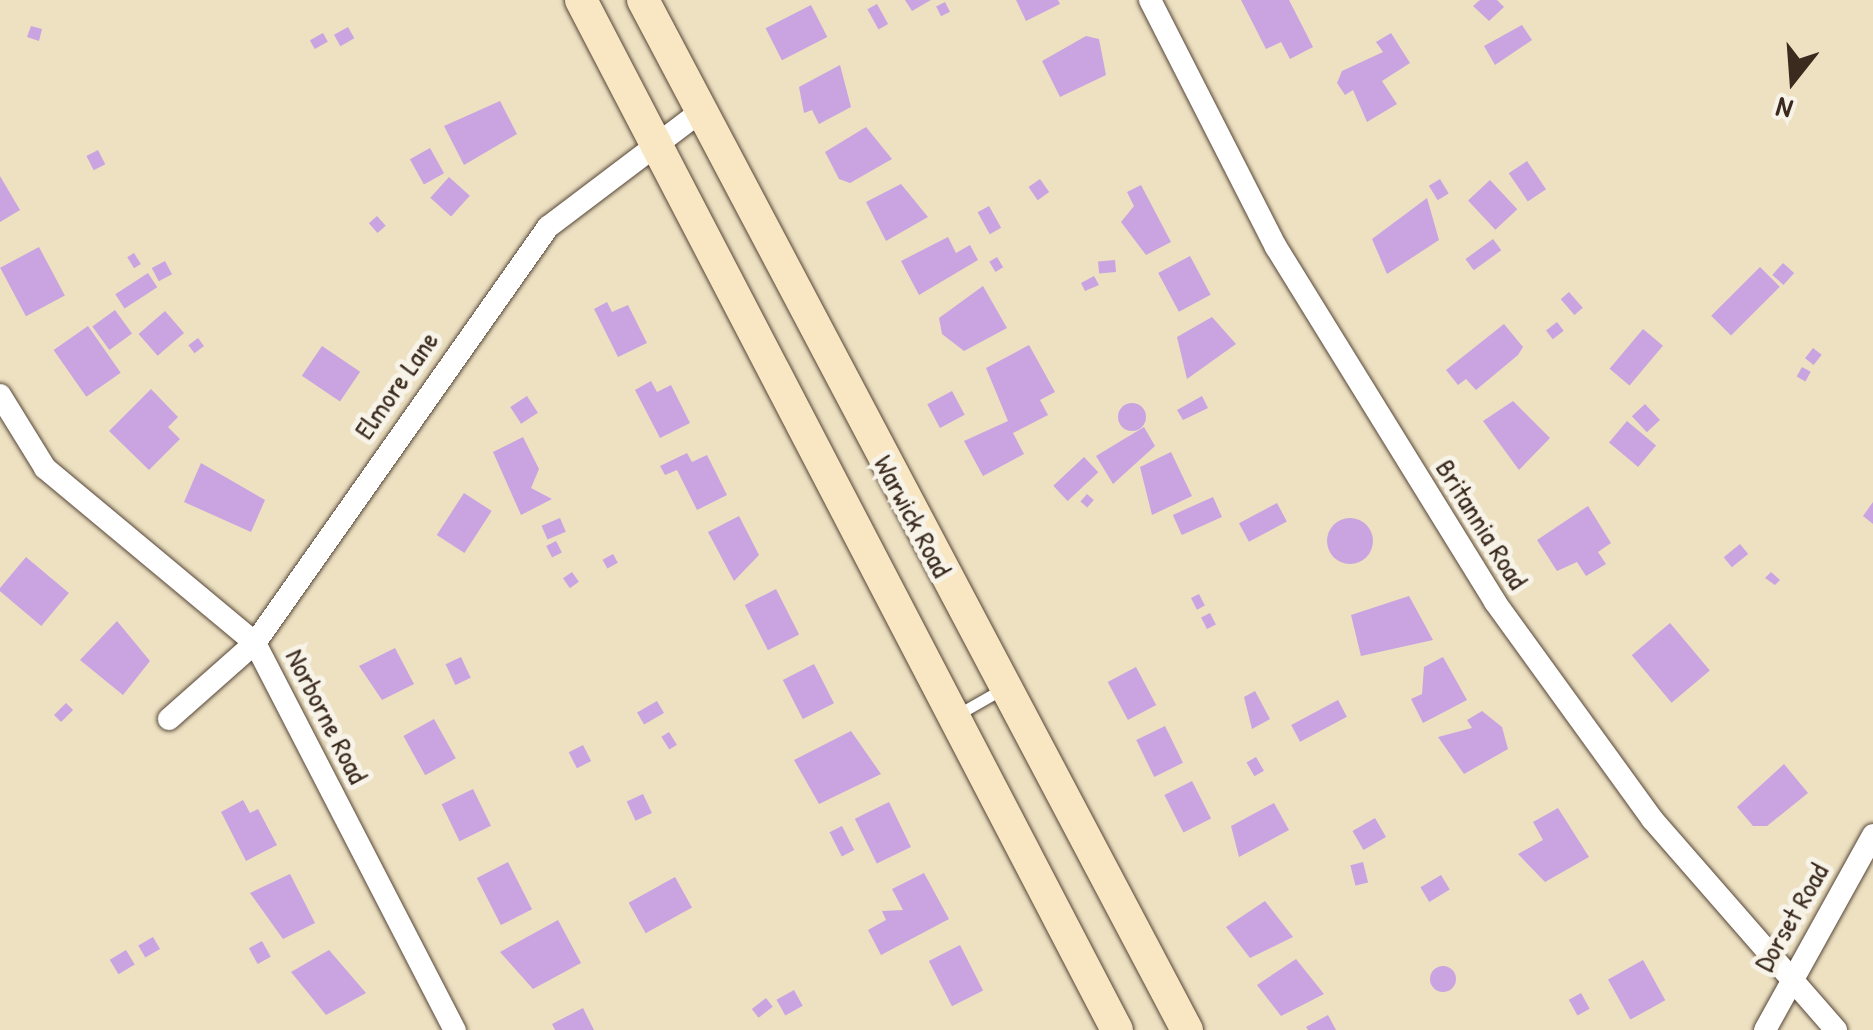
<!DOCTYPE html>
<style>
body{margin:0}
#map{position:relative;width:1873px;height:1030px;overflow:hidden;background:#ede1c2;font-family:"Patrick Hand",sans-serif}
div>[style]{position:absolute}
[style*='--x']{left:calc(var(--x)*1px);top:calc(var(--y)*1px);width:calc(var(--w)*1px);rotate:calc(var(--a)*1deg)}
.building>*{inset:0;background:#c9a4e1;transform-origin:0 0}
.round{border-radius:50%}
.roads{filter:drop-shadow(0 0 2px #564537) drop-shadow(0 0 2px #564537)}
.lane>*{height:11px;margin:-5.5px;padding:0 5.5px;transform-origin:5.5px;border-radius:5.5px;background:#fff}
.street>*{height:22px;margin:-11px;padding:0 11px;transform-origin:11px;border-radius:11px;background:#fff}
.secondary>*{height:32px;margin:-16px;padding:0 16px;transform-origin:16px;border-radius:16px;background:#f9e7c3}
span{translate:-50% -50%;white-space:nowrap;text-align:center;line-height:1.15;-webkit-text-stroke:10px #f7f3e8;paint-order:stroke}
.street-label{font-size:28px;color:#3b2a1e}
.north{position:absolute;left:1743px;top:30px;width:100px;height:100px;-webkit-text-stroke:8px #f7f3e8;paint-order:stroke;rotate:197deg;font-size:28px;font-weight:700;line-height:40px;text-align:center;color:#3b2a1e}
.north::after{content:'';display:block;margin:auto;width:35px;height:45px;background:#3b2a1e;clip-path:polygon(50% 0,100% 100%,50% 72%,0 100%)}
</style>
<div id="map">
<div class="building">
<div style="clip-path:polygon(905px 0,931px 0,912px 11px)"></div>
<div style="clip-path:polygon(1016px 0,1058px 0,1060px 4px,1026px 21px)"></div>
<div style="clip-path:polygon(1241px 0,1289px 0,1313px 47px,1290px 59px,1281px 42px,1266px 49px)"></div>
<div style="clip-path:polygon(1480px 0,1497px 0,1504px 7px,1489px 21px,1473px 6px)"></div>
<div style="left:945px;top:2px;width:11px;height:10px;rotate:63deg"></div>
<div style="left:877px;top:4px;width:23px;height:11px;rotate:61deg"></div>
<div style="left:811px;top:5px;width:36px;height:51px;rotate:63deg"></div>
<div style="clip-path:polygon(1522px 25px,1532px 40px,1495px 65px,1484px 46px)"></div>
<div style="clip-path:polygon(31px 26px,42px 29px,39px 41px,27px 37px)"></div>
<div style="left:348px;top:27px;width:13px;height:16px;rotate:61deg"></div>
<div style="left:323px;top:33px;width:10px;height:15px;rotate:61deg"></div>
<div style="clip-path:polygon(1391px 33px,1410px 63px,1382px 81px,1397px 104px,1367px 122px,1353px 90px,1345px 95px,1337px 83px,1342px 71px,1383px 52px,1376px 42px)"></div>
<div style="clip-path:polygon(1086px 36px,1099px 39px,1106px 75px,1060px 97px,1042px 61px)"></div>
<div style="clip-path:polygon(840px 65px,851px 107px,819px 124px,812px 110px,804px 113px,799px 87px)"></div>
<div style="clip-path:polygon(500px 101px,517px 134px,464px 165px,444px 126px)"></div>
<div style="clip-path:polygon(866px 127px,892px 159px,850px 183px,839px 179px,825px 152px)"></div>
<div style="left:430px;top:148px;width:29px;height:23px;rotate:61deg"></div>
<div style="left:98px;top:150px;width:16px;height:13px;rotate:63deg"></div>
<div style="left:1527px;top:161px;width:34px;height:22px;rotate:56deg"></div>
<div style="clip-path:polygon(0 176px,20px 210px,0 222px)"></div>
<div style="left:449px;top:177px;width:28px;height:28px;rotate:42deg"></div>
<div style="left:1040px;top:179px;width:16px;height:14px;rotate:55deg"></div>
<div style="left:1440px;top:179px;width:17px;height:13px;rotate:59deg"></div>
<div style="left:1490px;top:180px;width:40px;height:30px;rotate:47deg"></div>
<div style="clip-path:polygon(901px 184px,928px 217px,886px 241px,866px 202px)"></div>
<div style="clip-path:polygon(1141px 185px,1171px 242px,1146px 255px,1121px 222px,1134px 206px,1127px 192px)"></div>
<div style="clip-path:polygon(1427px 198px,1439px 240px,1387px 274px,1372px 239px)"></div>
<div style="left:989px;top:206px;width:25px;height:13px;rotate:61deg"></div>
<div style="left:377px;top:216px;width:13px;height:11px;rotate:48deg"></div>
<div style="clip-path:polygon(948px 237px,956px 253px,970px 245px,978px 260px,919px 295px,901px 261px)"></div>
<div style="left:1493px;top:239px;width:14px;height:34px;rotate:54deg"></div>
<div style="left:39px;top:247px;width:55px;height:44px;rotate:62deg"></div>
<div style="left:134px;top:253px;width:13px;height:8px;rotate:58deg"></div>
<div style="left:1190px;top:256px;width:44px;height:36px;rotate:62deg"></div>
<div style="left:997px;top:257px;width:12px;height:9px;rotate:59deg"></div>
<div style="left:1115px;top:260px;width:12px;height:17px;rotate:85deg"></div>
<div style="left:165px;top:261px;width:15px;height:15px;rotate:62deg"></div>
<div style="left:1783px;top:263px;width:15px;height:16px;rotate:42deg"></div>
<div style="left:1760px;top:267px;width:28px;height:69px;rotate:45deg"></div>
<div style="left:148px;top:273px;width:17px;height:39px;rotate:57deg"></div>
<div style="clip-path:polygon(1094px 276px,1099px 285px,1085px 291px,1081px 283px)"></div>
<div style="clip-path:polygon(983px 286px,1007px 328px,964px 351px,942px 334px,939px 318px)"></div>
<div style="left:1569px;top:292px;width:21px;height:11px;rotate:49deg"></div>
<div style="clip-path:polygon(607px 302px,612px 312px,628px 305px,647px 343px,618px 357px,594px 309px)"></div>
<div style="left:115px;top:310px;width:29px;height:28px;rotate:54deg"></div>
<div style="left:165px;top:311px;width:29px;height:35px;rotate:49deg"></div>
<div style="clip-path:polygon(1212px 317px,1236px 344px,1187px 379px,1177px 337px)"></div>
<div style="left:1557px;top:322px;width:11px;height:14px;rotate:52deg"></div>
<div style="clip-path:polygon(1504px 324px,1523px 347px,1518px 355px,1476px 390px,1466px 379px,1458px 385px,1446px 370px)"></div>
<div style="left:88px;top:326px;width:57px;height:42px;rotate:55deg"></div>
<div style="left:1643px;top:329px;width:26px;height:52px;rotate:40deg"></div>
<div style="left:198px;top:338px;width:10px;height:12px;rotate:53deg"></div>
<div style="clip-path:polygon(1029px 345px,1055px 392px,1040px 400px,1048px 415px,1013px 433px,1024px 454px,983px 476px,964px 441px,1008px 421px,986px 368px)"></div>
<div style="left:322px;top:346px;width:46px;height:36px;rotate:34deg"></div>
<div style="left:1813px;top:348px;width:11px;height:13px;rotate:38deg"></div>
<div style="left:1802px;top:367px;width:10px;height:11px;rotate:29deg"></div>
<div style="clip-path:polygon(651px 381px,657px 392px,671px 385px,690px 423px,660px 438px,635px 390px)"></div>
<div style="clip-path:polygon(151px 389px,178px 417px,168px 427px,180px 439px,149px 470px,109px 431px)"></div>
<div style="left:952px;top:391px;width:27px;height:28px;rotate:62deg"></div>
<div style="left:527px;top:396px;width:20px;height:20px;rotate:57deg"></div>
<div style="clip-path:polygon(1202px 396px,1208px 408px,1183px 420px,1177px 410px)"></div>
<div style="clip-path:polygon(1513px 401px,1550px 438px,1519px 470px,1483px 421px)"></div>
<div class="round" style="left:1118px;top:403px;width:28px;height:28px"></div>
<div style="left:1645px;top:404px;width:22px;height:18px;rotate:47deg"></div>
<div style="left:1627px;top:421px;width:38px;height:28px;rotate:40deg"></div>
<div style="clip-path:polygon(1144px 427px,1155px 446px,1113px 484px,1096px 456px)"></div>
<div style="clip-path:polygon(523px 437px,539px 469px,531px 488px,552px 499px,521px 515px,493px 452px)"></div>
<div style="clip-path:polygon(1171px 452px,1192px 496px,1152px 515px,1140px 467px)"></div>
<div style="clip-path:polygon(687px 453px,692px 462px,707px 455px,727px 495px,697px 510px,677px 470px,665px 475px,660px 466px)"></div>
<div style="left:1084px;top:457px;width:21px;height:42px;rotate:47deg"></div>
<div style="clip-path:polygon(201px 463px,265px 500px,251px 532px,184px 502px)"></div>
<div style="left:464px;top:493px;width:33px;height:50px;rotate:33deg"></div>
<div style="left:1087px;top:494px;width:9px;height:10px;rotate:41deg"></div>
<div style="left:1213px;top:497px;width:22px;height:44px;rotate:66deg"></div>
<div style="clip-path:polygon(1873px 502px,1873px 524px,1863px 516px)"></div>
<div style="left:1277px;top:503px;width:21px;height:43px;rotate:62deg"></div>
<div style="clip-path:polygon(1588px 506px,1611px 543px,1598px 552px,1606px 564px,1586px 576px,1577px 562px,1557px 571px,1537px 540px)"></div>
<div style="clip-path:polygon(739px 516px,759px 555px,734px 581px,708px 532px)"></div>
<div class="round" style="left:1327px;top:518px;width:46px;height:46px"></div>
<div style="left:560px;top:518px;width:15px;height:20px;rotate:67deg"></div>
<div style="left:556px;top:541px;width:13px;height:11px;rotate:63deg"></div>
<div style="left:1740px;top:544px;width:13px;height:21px;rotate:51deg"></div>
<div style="left:613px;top:554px;width:10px;height:12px;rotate:61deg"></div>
<div style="left:26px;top:557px;width:56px;height:43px;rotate:40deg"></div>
<div style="left:572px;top:572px;width:12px;height:11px;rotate:55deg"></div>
<div style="clip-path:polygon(1771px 572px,1780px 580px,1775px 585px,1765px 578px)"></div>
<div style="left:776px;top:589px;width:51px;height:35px;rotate:63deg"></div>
<div style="left:1199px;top:594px;width:13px;height:9px;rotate:63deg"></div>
<div style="clip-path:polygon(1409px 596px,1433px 640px,1361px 656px,1351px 615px)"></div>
<div style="left:1210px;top:613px;width:13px;height:10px;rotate:63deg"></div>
<div style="clip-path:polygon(117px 621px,150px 661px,123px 695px,80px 660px)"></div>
<div style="left:1670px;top:623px;width:62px;height:50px;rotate:50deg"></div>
<div style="clip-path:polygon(395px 648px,414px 684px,382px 700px,359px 666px)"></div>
<div style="left:461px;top:657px;width:23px;height:17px;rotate:65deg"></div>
<div style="clip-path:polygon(1443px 657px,1467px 700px,1423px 723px,1411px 699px,1422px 694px,1424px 667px)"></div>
<div style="left:814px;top:664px;width:44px;height:35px;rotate:63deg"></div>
<div style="left:1136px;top:667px;width:43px;height:32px;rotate:62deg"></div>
<div style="clip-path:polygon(1255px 691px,1270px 719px,1252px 729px,1244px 697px)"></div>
<div style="left:1338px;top:700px;width:19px;height:53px;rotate:62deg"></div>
<div style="left:657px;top:701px;width:14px;height:23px;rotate:60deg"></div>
<div style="left:66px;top:703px;width:10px;height:17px;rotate:45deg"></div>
<div style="clip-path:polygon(1482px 711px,1502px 727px,1508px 749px,1464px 774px,1438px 737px,1472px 728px,1467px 720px)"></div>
<div style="left:434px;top:719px;width:45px;height:35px;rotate:61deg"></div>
<div style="left:1165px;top:726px;width:41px;height:32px;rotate:64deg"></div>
<div style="clip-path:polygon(851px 731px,881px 774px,819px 804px,794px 760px)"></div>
<div style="left:669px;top:732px;width:15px;height:9px;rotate:58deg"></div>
<div style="left:583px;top:745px;width:18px;height:16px;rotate:63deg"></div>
<div style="left:1256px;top:757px;width:16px;height:11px;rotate:60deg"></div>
<div style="clip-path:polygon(1784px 764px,1808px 793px,1767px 826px,1753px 826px,1737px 807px)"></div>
<div style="left:1192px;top:781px;width:42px;height:31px;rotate:63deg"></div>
<div style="left:473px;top:789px;width:41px;height:35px;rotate:64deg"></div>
<div style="left:643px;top:794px;width:21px;height:18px;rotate:65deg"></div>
<div style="clip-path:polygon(243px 800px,250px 813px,258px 809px,277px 845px,246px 861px,221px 812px)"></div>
<div style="left:889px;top:802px;width:50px;height:38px;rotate:64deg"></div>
<div style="clip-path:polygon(1274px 803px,1289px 830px,1239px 857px,1231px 826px)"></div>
<div style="clip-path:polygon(1558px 808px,1589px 857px,1545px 882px,1518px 854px,1543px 840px,1533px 822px)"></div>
<div style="left:1375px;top:818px;width:22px;height:26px;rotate:60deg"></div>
<div style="left:842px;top:826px;width:27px;height:14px;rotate:63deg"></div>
<div style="left:508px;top:862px;width:53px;height:35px;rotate:63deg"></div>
<div style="left:1363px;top:862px;width:21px;height:13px;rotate:76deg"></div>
<div style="clip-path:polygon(924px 873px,949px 919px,881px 955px,868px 930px,886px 920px,882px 911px,903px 910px,892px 889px)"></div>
<div style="clip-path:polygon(290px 874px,315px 923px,283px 939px,250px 893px)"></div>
<div style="left:1441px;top:875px;width:17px;height:24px;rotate:59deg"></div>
<div style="left:675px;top:877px;width:35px;height:53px;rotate:61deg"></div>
<div style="clip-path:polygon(1265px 901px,1293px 937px,1250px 958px,1226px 927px)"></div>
<div style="clip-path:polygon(558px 920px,581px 963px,533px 989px,500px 952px)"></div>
<div style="left:153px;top:937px;width:14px;height:17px;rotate:60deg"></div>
<div style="left:262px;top:941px;width:18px;height:15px;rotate:61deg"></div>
<div style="left:960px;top:945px;width:51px;height:35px;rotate:63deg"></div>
<div style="left:126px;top:950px;width:17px;height:19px;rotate:59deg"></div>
<div style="clip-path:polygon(329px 950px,366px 993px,326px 1015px,291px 972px)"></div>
<div style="clip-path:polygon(1296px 959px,1324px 994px,1281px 1016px,1257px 985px)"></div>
<div style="left:1643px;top:960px;width:46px;height:40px;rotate:61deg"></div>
<div class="round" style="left:1430px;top:966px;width:26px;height:26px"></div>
<div style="left:794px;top:990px;width:18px;height:20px;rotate:61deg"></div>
<div style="left:1581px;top:993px;width:18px;height:14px;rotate:61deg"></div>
<div style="left:766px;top:998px;width:11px;height:18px;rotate:52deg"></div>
<div style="clip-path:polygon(583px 1008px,594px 1030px,555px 1030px,552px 1024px)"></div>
<div style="clip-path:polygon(1328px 1015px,1336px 1030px,1308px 1030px,1306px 1027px)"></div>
</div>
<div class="roads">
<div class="lane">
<div style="--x:955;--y:716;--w:56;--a:-29.7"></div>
</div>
<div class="street">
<div style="--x:1150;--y:0;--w:277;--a:63"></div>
<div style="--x:1276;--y:247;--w:417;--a:58.3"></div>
<div style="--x:1495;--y:602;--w:268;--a:54.1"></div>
<div style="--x:1652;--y:819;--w:280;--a:48.9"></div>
<div style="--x:0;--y:395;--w:86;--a:58.3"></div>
<div style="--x:45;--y:468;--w:273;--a:39.8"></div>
<div style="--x:255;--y:643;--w:436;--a:62.7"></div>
<div style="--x:169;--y:719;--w:115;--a:-41.5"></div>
<div style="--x:255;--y:643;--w:509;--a:-54.84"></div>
<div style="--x:548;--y:227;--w:191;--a:-37.1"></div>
<div style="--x:1765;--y:1030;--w:223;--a:-61"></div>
</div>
<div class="secondary">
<div style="--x:581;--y:0;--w:1161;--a:62.51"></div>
<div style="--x:643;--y:0;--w:1165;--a:62.16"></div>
</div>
</div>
<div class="street-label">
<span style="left:396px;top:385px;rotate:-55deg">Elmore Lane</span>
<span style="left:913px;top:516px;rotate:62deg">Warwick Road</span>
<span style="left:1482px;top:524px;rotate:58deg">Britannia Road</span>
<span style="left:327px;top:716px;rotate:63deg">Norborne Road</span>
<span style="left:1791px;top:917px;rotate:-60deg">Dorset Road</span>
</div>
<div class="north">N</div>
</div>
